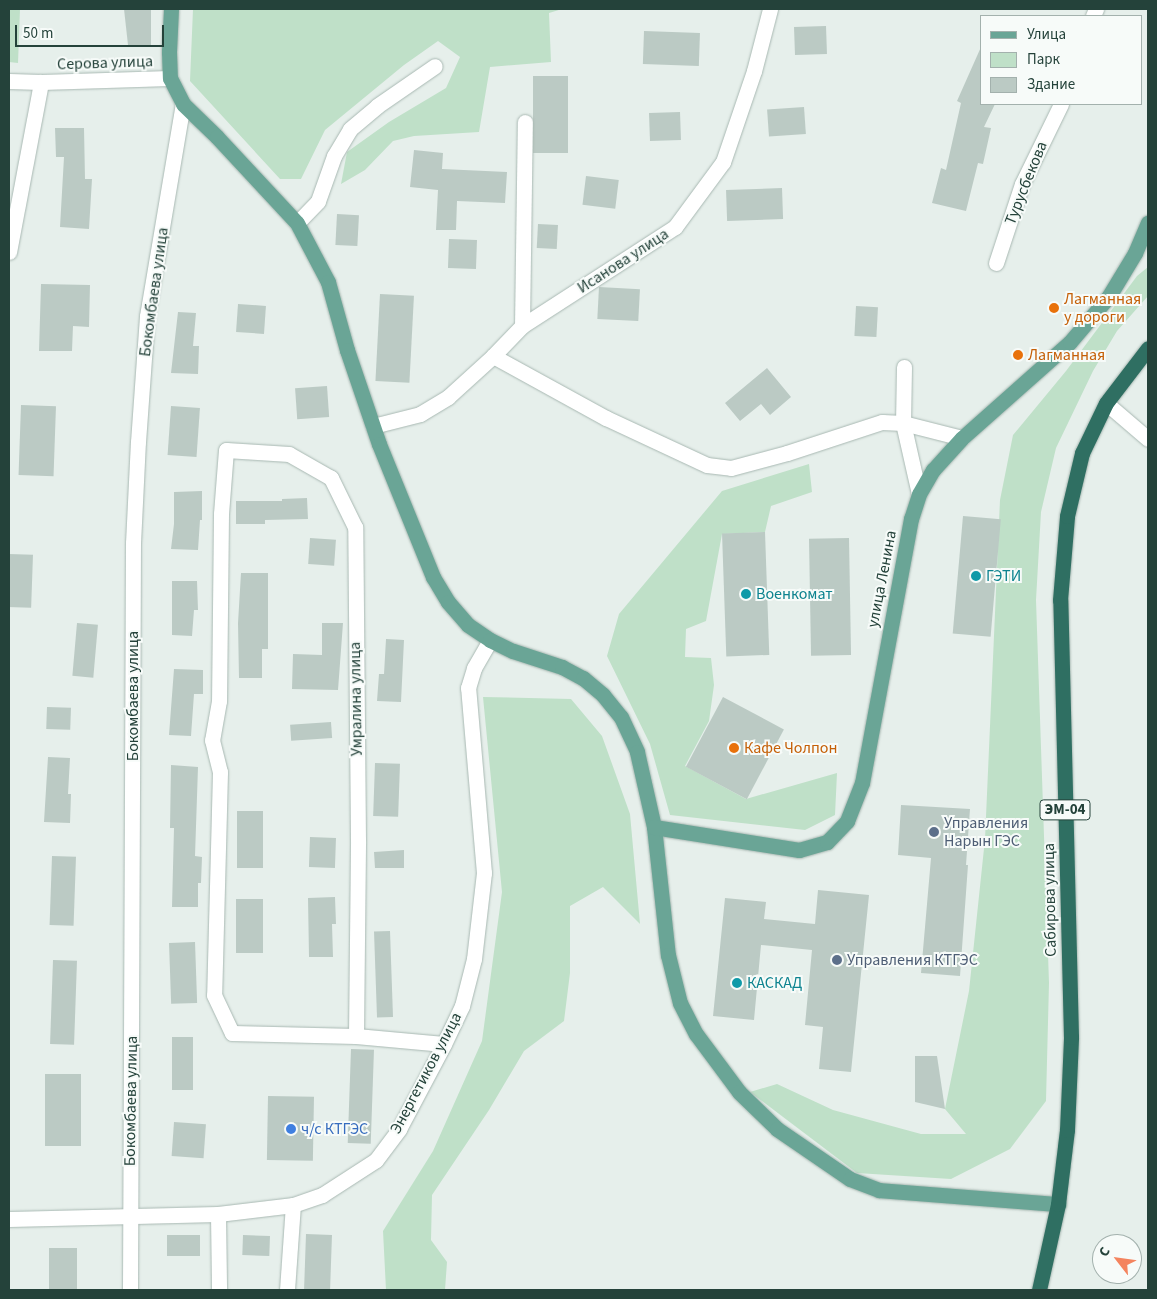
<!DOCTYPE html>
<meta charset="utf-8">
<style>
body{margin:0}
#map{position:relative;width:1157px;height:1299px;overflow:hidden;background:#e6efeb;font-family:"Source Sans 3",sans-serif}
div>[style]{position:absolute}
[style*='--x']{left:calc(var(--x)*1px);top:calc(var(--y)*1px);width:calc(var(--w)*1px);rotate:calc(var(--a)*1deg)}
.green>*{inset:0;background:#bfe0c8}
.building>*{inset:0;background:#bbcac4;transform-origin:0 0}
.roads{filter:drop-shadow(0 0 1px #a8b8b2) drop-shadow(0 0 1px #a8b8b2)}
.minor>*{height:15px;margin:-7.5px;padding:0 7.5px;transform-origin:7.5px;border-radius:7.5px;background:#fff}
.major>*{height:15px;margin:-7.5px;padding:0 7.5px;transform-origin:7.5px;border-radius:7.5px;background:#6aa596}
.highway>*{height:15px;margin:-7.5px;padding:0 7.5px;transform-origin:7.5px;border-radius:7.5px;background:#2f6f62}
.dots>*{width:14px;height:14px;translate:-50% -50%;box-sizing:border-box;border:2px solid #f7fbf9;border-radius:50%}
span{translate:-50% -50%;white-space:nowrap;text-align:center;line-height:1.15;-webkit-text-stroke:4px #f7fbf9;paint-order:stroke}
.shield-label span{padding:1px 4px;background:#f7fbf9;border:1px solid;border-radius:4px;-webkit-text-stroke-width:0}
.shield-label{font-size:15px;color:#24423a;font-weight:700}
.street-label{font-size:16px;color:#24423a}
.food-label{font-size:16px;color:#c56008}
.left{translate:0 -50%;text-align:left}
.culture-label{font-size:16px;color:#0d838f}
.service-label{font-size:16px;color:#4e5e75}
.shop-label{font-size:16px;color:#366cbe}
.frame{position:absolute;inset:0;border:10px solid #24423a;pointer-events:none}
.legend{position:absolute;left:980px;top:15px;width:162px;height:90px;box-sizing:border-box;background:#f7fbf9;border:1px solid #a3b1ad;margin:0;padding:6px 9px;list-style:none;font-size:15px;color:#24423a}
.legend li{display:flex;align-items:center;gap:10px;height:25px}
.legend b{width:25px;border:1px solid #a3b1ad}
.north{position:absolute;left:1092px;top:1234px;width:50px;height:50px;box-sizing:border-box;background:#f7fbf9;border:1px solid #a3b1ad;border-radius:50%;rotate:300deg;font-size:14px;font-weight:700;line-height:20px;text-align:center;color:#24423a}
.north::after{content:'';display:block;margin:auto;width:18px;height:22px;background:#f4845f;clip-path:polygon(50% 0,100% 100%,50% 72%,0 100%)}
.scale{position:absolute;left:15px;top:25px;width:149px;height:22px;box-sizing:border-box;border:2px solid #24423a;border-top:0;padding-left:6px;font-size:15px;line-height:18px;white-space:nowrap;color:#24423a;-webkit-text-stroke:4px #f7fbf9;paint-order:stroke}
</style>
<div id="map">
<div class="green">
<div style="clip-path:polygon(9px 9px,20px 9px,18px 63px,9px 62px)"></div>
<div style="clip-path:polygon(193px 9px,562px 9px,549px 13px,551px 62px,490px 67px,479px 132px,414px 136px,393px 141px,365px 170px,341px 184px,347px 152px,389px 122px,446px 88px,460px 57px,438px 41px,404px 65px,325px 130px,301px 179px,280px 179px,190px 81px)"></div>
<div style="clip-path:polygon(1148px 267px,1148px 296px,1117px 331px,1093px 371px,1056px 448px,1041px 512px,1036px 600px,1049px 983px,1046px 1101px,1010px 1149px,951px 1179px,857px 1173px,750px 1092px,777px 1084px,833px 1110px,921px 1134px,966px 1134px,945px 1109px,969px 991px,985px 839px,1000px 500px,1013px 435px,1066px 371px,1137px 276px)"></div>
<div style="clip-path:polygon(809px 464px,812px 492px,771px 506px,765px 532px,722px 534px,706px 621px,686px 629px,685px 657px,711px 658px,714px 685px,709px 721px,685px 766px,746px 799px,837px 773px,835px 815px,805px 830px,670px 815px,650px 744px,607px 656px,619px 614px,722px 491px)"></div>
<div style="clip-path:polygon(483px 697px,571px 699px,602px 736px,630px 814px,640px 924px,603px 887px,570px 906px,570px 973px,564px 1021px,524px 1051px,489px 1110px,432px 1195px,431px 1240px,447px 1262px,445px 1290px,386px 1290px,383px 1231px,433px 1151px,482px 1041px,502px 892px)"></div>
</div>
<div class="building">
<div style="clip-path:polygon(124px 9px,151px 9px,151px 47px,128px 45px)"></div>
<div style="left:826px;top:26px;width:28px;height:32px;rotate:88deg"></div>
<div style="left:644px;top:31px;width:56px;height:33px;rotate:2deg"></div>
<div style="clip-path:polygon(981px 47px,981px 104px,995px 104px,984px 127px,991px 128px,983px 164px,978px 163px,966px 211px,932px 203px,941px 168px,946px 170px,961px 103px,957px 101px)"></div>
<div style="left:533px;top:76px;width:35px;height:77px"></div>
<div style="left:804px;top:107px;width:27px;height:37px;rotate:86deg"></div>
<div style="left:680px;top:112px;width:28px;height:31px;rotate:88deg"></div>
<div style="clip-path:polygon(55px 128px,84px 128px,85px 179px,92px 179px,89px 229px,60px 227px,64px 157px,56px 157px)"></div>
<div style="clip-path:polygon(414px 150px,443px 153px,442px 169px,507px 172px,505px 203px,457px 201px,456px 230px,436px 230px,438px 190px,410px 187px)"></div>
<div style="left:586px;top:176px;width:33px;height:29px;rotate:7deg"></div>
<div style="left:782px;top:188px;width:31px;height:56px;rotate:88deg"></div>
<div style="left:337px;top:214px;width:22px;height:31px;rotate:3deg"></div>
<div style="left:538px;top:224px;width:20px;height:24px;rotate:3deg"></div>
<div style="left:449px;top:239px;width:28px;height:29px;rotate:2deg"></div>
<div style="clip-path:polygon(41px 284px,90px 285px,89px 327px,73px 326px,72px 351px,39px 351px)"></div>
<div style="left:599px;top:287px;width:41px;height:32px;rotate:3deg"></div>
<div style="left:380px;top:294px;width:34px;height:87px;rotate:3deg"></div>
<div style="left:238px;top:304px;width:28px;height:28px;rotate:4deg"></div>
<div style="left:856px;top:306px;width:22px;height:30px;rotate:3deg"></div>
<div style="clip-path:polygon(178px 312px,196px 313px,193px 346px,199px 346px,198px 374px,171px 373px)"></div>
<div style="clip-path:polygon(767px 368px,791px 397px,770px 415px,761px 404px,740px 421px,725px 403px)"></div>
<div style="left:327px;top:386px;width:31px;height:32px;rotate:86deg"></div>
<div style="left:21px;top:405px;width:35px;height:70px;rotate:2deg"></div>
<div style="left:171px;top:406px;width:29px;height:49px;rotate:4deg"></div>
<div style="clip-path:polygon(202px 491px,202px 520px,200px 520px,198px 550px,171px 549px,174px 524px,174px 492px)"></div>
<div style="clip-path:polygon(307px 498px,308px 519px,265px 520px,265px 524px,236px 524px,236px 501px,282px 501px,282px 499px)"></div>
<div style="left:963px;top:516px;width:38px;height:118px;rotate:5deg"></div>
<div style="left:765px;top:532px;width:123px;height:43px;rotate:88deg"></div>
<div style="left:310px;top:538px;width:26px;height:26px;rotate:4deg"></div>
<div style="left:849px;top:538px;width:117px;height:40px;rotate:89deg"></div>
<div style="left:9px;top:554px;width:24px;height:53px;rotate:2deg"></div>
<div style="clip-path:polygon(241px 573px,268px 573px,268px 649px,262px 649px,262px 678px,239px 678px,238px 623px)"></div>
<div style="clip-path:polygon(172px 581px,197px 581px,198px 610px,194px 610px,192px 636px,172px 635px)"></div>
<div style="left:77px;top:623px;width:21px;height:53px;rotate:5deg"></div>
<div style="clip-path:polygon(322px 623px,343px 623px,338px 690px,292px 689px,293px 654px,322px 655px)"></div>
<div style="clip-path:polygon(386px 639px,404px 640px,401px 702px,377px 701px,379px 674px,384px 674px)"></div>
<div style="clip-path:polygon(174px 669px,203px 670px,203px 694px,194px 694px,191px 736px,169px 735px)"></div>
<div style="left:723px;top:697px;width:69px;height:79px;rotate:28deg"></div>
<div style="left:47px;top:707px;width:24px;height:22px;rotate:2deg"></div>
<div style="left:331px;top:722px;width:16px;height:41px;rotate:86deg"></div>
<div style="clip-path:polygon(48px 757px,70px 758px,68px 794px,71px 794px,70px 823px,44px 822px)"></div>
<div style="left:375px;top:763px;width:25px;height:53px;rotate:2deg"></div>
<div style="clip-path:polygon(171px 765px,198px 767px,195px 856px,202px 857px,201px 883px,198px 883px,198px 907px,172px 907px,174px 828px,170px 828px)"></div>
<div style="clip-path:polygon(901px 805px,970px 809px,966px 865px,968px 865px,960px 976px,921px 973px,931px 858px,898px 855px)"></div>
<div style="left:237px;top:811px;width:26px;height:57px"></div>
<div style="left:310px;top:837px;width:26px;height:30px;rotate:2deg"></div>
<div style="clip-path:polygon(404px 850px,404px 868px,375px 868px,374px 852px)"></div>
<div style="left:52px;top:856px;width:24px;height:69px;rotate:2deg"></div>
<div style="clip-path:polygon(818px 890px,869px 895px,851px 1072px,819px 1069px,823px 1027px,805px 1025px,812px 950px,761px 945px,754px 1020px,713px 1016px,725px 898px,766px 902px,764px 919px,815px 924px)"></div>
<div style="clip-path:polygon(335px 897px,336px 924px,332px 924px,333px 957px,309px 957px,308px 898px)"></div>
<div style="left:236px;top:899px;width:27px;height:54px"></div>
<div style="left:390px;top:931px;width:86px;height:16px;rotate:88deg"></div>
<div style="left:195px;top:942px;width:61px;height:26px;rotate:88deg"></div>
<div style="left:53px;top:960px;width:24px;height:84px;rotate:2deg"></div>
<div style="left:172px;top:1037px;width:21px;height:53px"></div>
<div style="left:351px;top:1049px;width:23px;height:94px;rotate:2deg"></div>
<div style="clip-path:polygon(915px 1056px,937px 1056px,945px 1109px,915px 1102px)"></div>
<div style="left:45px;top:1074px;width:36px;height:72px"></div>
<div style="left:268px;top:1096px;width:46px;height:64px;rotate:1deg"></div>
<div style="left:174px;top:1122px;width:32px;height:34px;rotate:4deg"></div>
<div style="left:306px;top:1234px;width:26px;height:56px;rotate:2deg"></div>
<div style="left:200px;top:1235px;width:21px;height:33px;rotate:90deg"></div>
<div style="left:243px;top:1235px;width:27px;height:20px;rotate:2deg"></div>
<div style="left:49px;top:1248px;width:28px;height:42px"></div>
</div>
<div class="roads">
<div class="minor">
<div style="--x:1093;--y:16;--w:8;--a:-67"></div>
<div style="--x:9;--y:81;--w:32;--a:2"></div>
<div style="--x:41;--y:82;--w:129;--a:-1.8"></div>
<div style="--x:297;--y:223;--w:30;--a:-46"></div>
<div style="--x:318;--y:201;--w:48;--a:-70.4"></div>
<div style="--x:334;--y:156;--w:31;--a:-59"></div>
<div style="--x:350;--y:129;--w:35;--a:-40"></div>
<div style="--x:377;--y:106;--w:70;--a:-34.6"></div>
<div style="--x:9;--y:252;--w:173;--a:-79.3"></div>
<div style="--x:996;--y:263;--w:83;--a:-71.8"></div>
<div style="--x:1022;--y:184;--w:89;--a:-64"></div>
<div style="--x:522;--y:326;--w:204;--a:-89.2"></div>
<div style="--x:493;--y:356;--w:129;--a:28.8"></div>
<div style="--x:606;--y:418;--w:111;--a:25"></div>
<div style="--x:707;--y:465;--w:24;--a:7"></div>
<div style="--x:731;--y:468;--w:58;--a:-15"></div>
<div style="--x:787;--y:453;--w:100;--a:-18.1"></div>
<div style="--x:882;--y:422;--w:21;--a:3"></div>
<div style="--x:903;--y:423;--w:61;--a:14.3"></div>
<div style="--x:904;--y:367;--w:56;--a:91"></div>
<div style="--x:903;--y:423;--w:73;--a:77.3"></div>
<div style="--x:1106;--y:403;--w:55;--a:40.6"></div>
<div style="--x:373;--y:426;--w:49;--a:-14.3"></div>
<div style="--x:420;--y:414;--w:33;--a:-31"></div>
<div style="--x:448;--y:397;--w:61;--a:-42.3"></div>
<div style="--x:493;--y:356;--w:42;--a:-46"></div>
<div style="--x:522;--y:326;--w:182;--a:-32.9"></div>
<div style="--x:675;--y:227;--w:81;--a:-53.6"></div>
<div style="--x:723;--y:162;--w:96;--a:-71.2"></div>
<div style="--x:754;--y:71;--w:64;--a:-75.5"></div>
<div style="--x:356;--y:1036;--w:196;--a:-89.4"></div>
<div style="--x:358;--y:840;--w:313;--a:-90.5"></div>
<div style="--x:355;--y:527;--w:55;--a:-116.1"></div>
<div style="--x:331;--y:478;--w:48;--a:-150.3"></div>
<div style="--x:289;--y:454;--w:63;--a:-176.4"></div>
<div style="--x:226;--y:450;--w:64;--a:94.5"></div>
<div style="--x:221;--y:514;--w:187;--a:90.6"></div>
<div style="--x:219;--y:701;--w:40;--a:100"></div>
<div style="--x:212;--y:740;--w:33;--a:76"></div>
<div style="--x:220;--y:772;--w:223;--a:91.5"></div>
<div style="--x:214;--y:995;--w:42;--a:64.7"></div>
<div style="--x:232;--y:1033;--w:124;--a:1.4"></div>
<div style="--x:356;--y:1036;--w:88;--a:5.2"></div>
<div style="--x:218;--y:1214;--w:76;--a:89.2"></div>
<div style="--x:9;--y:1219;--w:209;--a:-1.4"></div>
<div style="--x:218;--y:1214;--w:76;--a:-6.8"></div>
<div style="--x:293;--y:1205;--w:31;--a:-19"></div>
<div style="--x:322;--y:1195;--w:64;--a:-32.9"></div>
<div style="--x:376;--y:1160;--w:39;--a:-53"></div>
<div style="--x:399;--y:1129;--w:96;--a:-62.1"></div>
<div style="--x:444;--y:1044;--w:42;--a:-64.7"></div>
<div style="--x:462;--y:1006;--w:49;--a:-75.7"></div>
<div style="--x:474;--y:959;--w:87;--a:-83.4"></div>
<div style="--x:484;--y:873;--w:186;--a:-94.9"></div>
<div style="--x:468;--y:688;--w:21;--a:-73"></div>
<div style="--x:474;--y:668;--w:32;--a:-60"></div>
<div style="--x:130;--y:1290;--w:747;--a:-89.77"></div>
<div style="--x:133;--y:543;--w:101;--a:-87.2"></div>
<div style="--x:138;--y:442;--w:126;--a:-85.9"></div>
<div style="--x:147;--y:316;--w:215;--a:-80.4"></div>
<div style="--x:287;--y:1290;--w:85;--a:-86"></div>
</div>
<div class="major">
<div style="--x:171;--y:9;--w:43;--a:92.7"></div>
<div style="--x:169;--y:52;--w:26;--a:88"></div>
<div style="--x:170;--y:78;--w:29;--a:63"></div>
<div style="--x:183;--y:104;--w:47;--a:44.1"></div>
<div style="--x:217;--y:137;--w:117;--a:47.1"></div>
<div style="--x:297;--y:223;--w:67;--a:62.3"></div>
<div style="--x:328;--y:282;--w:71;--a:74.4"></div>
<div style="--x:347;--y:350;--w:99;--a:71.2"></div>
<div style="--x:379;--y:444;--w:144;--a:67.9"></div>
<div style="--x:433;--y:577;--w:29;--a:59"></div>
<div style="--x:448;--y:602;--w:30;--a:49"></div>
<div style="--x:468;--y:625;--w:27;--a:34"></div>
<div style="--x:490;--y:640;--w:25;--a:26"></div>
<div style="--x:513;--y:651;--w:52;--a:18.1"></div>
<div style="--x:562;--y:667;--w:24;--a:28"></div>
<div style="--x:583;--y:678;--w:26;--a:40"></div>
<div style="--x:603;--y:695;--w:28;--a:51"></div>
<div style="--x:621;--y:717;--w:38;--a:65"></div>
<div style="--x:637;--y:752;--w:77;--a:77.2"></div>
<div style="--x:654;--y:827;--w:129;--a:83.8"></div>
<div style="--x:668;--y:955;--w:49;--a:76"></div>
<div style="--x:680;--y:1003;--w:35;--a:63"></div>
<div style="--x:696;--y:1034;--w:72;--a:53.4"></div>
<div style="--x:739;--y:1092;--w:53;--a:44.2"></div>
<div style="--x:777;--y:1129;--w:88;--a:34.4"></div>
<div style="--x:850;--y:1179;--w:31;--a:21"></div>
<div style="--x:879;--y:1190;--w:180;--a:4.5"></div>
<div style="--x:654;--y:827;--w:147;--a:9"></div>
<div style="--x:799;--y:850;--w:29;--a:-16"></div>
<div style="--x:827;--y:842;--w:29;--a:-46"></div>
<div style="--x:847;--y:821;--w:41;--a:-68.5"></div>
<div style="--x:862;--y:783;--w:269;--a:-79.5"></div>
<div style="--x:911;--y:519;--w:26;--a:-72"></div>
<div style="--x:919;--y:494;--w:28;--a:-60"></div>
<div style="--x:933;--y:470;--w:43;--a:-47.8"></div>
<div style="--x:962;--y:438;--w:144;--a:-41.6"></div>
<div style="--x:1070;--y:342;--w:60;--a:-49.7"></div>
<div style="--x:1109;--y:296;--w:50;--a:-58.8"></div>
<div style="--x:1135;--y:253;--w:33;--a:-67"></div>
</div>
<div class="highway">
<div style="--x:1039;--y:1290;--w:88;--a:-77.5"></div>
<div style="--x:1058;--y:1204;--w:75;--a:-83.1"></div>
<div style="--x:1067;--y:1130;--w:93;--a:-87.5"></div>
<div style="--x:1071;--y:1037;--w:437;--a:-91.4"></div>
<div style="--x:1060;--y:600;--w:84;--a:-85.2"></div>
<div style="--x:1067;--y:516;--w:65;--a:-76.6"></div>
<div style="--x:1082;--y:453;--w:55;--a:-64.4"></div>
<div style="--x:1106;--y:403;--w:69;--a:-52.6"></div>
</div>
</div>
<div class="dots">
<div style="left:1054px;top:308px;background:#e8710a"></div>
<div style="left:1018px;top:355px;background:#e8710a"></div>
<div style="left:976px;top:576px;background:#0f9aa8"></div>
<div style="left:746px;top:594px;background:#0f9aa8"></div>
<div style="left:734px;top:748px;background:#e8710a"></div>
<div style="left:934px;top:832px;background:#5c6f8a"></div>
<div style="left:837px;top:960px;background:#5c6f8a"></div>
<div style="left:737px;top:983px;background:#0f9aa8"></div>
<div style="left:291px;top:1129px;background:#3f7fe0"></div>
</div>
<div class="shield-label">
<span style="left:1065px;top:810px">ЭМ-04</span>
</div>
<div class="street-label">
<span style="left:105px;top:63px;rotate:-2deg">Серова улица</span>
<span style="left:1026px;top:183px;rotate:-68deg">Турусбекова</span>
<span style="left:623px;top:261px;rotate:-33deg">Исанова улица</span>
<span style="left:154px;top:292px;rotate:-82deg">Бокомбаева улица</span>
<span style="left:882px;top:579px;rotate:-79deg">улица Ленина</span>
<span style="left:133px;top:696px;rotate:-90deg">Бокомбаева улица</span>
<span style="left:356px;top:699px;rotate:-91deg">Умралина улица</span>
<span style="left:1050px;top:900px;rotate:-91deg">Сабирова улица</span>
<span style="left:426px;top:1073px;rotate:-62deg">Энергетиков улица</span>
<span style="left:131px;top:1101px;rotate:-89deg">Бокомбаева улица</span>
</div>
<div class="food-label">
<span class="left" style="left:1064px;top:308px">Лагманная<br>у дороги</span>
<span class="left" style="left:1028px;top:355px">Лагманная</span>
<span class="left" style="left:744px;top:748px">Кафе Чолпон</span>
</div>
<div class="culture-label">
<span class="left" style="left:986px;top:576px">ГЭТИ</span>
<span class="left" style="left:756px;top:594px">Военкомат</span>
<span class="left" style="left:747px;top:983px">КАСКАД</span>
</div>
<div class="service-label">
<span class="left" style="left:944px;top:832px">Управления<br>Нарын ГЭС</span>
<span class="left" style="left:847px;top:960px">Управления КТГЭС</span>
</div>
<div class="shop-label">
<span class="left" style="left:301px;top:1129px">ч/с КТГЭС</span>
</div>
<div class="frame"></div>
<ul class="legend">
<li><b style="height:6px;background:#6aa596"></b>Улица</li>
<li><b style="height:14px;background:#bfe0c8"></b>Парк</li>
<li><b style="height:14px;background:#bbcac4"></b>Здание</li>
</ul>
<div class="north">С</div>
<div class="scale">50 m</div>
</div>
